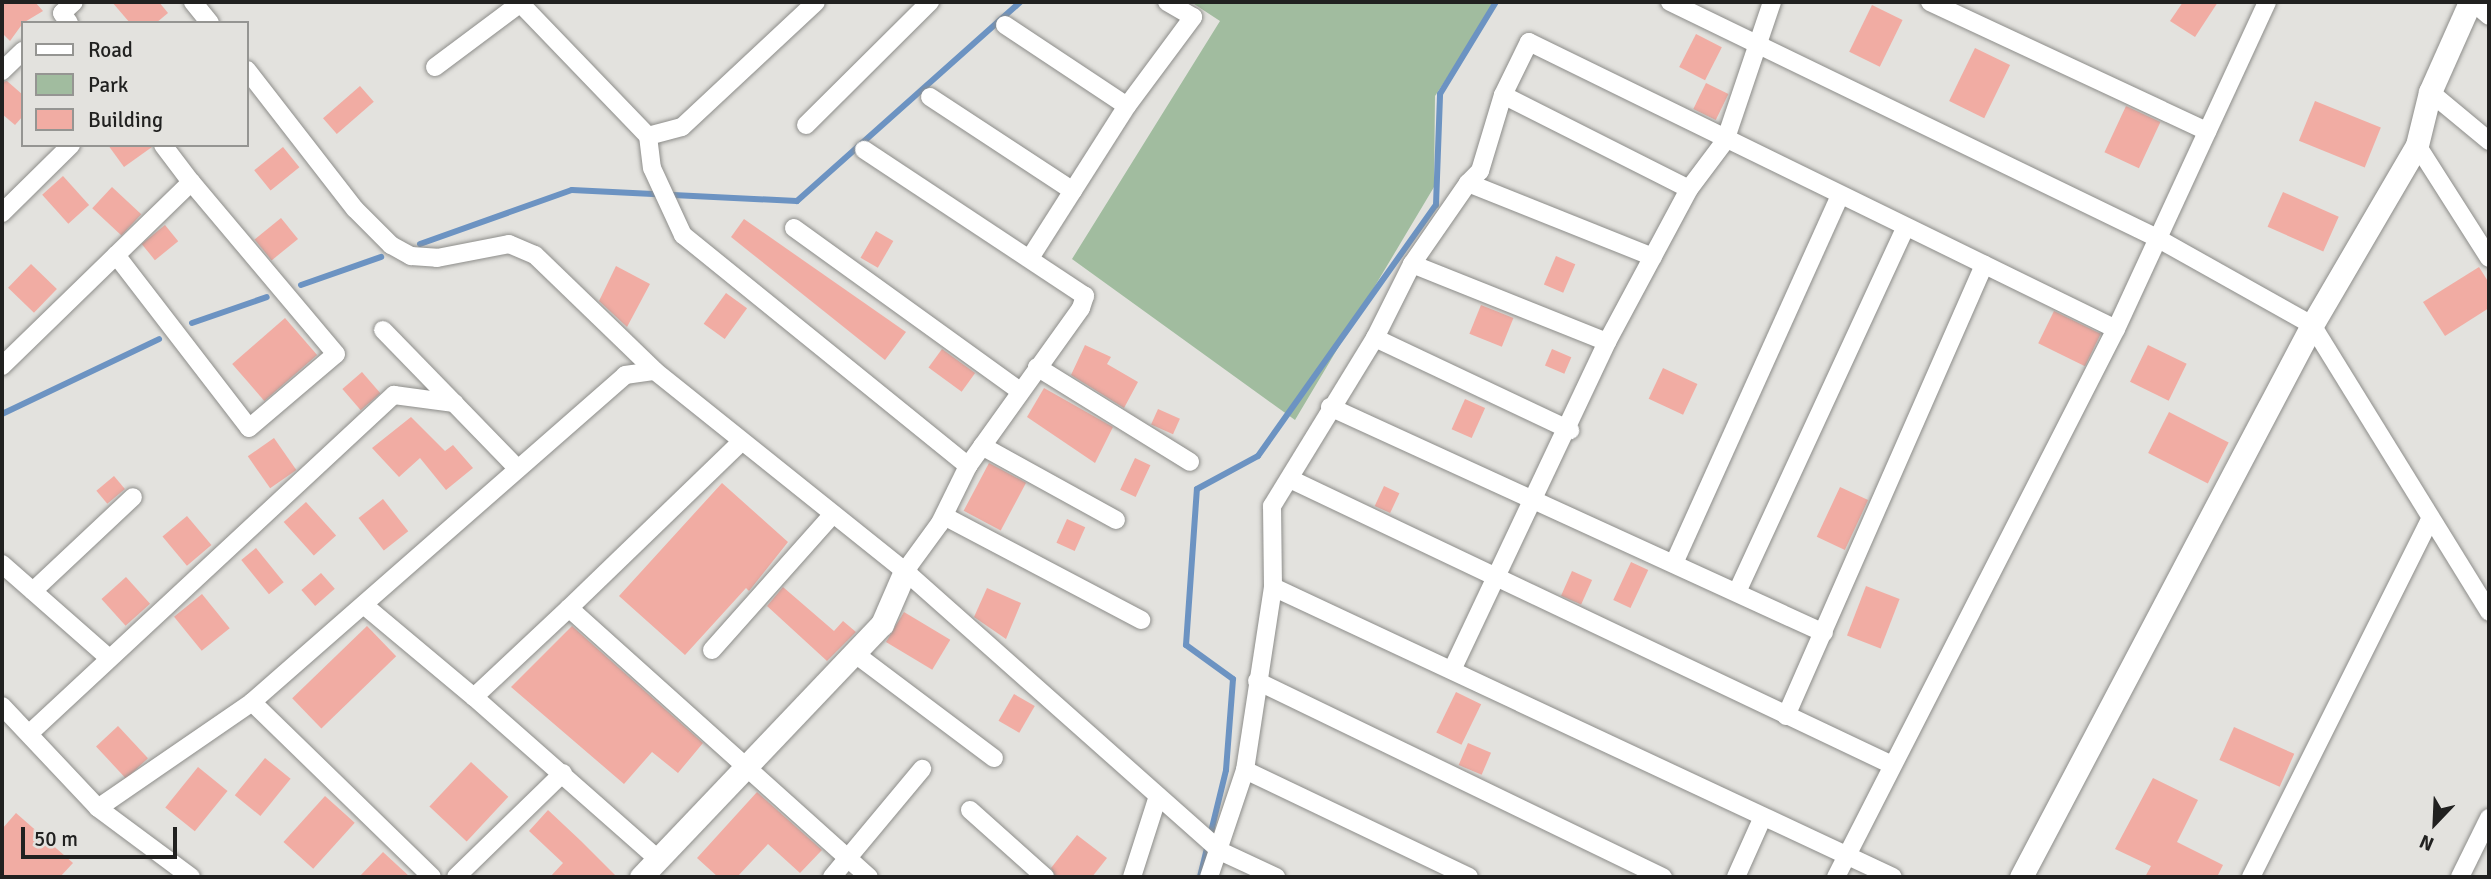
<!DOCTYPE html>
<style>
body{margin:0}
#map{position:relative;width:2491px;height:879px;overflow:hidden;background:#e3e2de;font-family:Signika,sans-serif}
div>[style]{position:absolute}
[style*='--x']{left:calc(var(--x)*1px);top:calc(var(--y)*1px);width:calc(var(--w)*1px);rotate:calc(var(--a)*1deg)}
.green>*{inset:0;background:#a1bc9f}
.stream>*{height:6px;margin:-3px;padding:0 3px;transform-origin:3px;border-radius:3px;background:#6c93c2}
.building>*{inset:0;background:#f1aca3;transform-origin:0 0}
.roads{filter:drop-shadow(0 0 2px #8d8d8a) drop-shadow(0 0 2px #8d8d8a)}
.minor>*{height:18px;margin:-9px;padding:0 9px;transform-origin:9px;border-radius:9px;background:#fff}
.tertiary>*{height:23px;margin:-11.5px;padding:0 11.5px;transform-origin:11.5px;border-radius:11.5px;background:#fff}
span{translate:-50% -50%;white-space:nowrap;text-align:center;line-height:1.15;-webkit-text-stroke:5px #e3e2de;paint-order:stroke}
.frame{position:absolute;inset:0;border:4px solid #212120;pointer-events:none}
.legend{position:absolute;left:21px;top:21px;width:228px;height:126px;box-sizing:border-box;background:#e3e2de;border:2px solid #959592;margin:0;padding:9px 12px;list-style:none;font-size:21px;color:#212120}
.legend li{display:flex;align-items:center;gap:14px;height:35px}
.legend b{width:35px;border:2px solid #959592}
.north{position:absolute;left:2400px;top:788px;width:70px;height:70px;-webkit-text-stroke:5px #e3e2de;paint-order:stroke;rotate:203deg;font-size:19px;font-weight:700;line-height:28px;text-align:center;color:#212120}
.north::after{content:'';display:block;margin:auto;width:24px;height:32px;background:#212120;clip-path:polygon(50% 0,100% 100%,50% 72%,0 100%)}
.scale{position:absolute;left:21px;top:827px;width:156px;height:32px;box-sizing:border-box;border:4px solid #212120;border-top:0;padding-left:9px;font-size:21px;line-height:24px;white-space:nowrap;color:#212120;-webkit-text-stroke:5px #e3e2de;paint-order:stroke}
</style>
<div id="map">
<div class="green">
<div style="clip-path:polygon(1191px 2px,1497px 2px,1435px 96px,1434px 187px,1295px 420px,1072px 259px,1220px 21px)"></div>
</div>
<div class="stream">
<div style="--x:420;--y:244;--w:161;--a:-19.6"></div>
<div style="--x:572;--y:190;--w:225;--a:2.8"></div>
<div style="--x:797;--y:201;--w:299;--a:-41.7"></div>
<div style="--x:301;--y:285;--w:85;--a:-19.3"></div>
<div style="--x:192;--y:323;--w:79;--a:-19.1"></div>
<div style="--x:2;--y:414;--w:174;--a:-25.5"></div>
<div style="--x:1200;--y:877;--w:110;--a:-76.3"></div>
<div style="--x:1226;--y:770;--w:91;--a:-85.6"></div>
<div style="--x:1233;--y:679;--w:58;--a:-144.1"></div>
<div style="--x:1186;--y:645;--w:156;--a:-86"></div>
<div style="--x:1197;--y:489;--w:69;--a:-28.4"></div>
<div style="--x:1258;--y:456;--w:308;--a:-54.7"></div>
<div style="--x:1436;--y:205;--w:111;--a:-87.9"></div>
<div style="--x:1440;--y:94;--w:108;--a:-58.7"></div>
</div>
<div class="building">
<div style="clip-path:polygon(2px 2px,35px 2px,43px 11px,23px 23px,10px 41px,2px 33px)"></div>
<div style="clip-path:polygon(112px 2px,159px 2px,168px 13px,156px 23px,130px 23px)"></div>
<div style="clip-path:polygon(2183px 2px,2218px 2px,2195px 37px,2170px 21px)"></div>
<div style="left:1872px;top:5px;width:34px;height:52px;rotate:26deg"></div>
<div style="left:1696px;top:34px;width:29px;height:37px;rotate:27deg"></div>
<div style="left:1975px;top:48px;width:39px;height:59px;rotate:26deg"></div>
<div style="clip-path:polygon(7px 81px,23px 95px,23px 116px,15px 125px,2px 114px,2px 82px)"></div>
<div style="left:1706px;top:83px;width:25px;height:29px;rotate:26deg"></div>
<div style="left:360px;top:86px;width:21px;height:49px;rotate:49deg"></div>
<div style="left:2315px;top:101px;width:71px;height:43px;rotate:22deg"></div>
<div style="left:2126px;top:106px;width:38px;height:51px;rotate:25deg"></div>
<div style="clip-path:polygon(108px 145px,152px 145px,152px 147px,124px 167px)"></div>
<div style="left:283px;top:147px;width:26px;height:37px;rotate:51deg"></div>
<div style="left:63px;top:176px;width:39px;height:28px;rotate:48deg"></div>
<div style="left:112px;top:187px;width:40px;height:29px;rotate:43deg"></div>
<div style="left:2283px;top:192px;width:61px;height:38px;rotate:24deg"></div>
<div style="left:281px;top:218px;width:27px;height:34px;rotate:51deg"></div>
<div style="clip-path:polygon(744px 219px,906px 332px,885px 360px,731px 237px)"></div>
<div style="left:165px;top:225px;width:21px;height:30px;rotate:51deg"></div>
<div style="left:876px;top:231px;width:20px;height:31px;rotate:30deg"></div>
<div style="left:1556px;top:256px;width:21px;height:31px;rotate:23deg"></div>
<div style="left:31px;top:264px;width:36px;height:33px;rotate:44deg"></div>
<div style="clip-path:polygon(616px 266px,650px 284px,627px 327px,599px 301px)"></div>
<div style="clip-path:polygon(2479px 267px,2489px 283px,2489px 308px,2445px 336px,2423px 302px)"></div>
<div style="left:726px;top:293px;width:26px;height:38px;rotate:36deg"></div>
<div style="left:1481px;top:305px;width:35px;height:31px;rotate:22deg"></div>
<div style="left:2054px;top:311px;width:52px;height:36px;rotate:26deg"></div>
<div style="left:285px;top:318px;width:49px;height:70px;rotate:49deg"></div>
<div style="clip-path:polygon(1085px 345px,1111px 357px,1107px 364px,1138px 382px,1124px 408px,1071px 375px)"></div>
<div style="left:2148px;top:345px;width:43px;height:41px;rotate:26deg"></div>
<div style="left:942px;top:349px;width:41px;height:23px;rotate:36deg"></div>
<div style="left:1552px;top:349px;width:21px;height:18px;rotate:23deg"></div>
<div style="left:1663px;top:368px;width:38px;height:34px;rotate:25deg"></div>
<div style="left:362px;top:372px;width:28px;height:26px;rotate:49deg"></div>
<div style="clip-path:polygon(1044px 388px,1113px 427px,1095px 463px,1027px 417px)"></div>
<div style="left:1465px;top:399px;width:22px;height:33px;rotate:24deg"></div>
<div style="left:1158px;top:409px;width:24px;height:17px;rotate:24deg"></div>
<div style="left:2169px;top:412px;width:67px;height:46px;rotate:27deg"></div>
<div style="clip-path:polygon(411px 417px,445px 451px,453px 445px,473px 468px,446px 490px,420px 458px,399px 477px,372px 448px)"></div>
<div style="left:274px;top:438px;width:39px;height:32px;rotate:55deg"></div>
<div style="left:1135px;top:458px;width:17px;height:35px;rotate:25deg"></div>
<div style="left:989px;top:463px;width:42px;height:54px;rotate:28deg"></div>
<div style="left:114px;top:476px;width:17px;height:23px;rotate:50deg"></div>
<div style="clip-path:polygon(722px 483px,788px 542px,749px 591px,746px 588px,685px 655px,619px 596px)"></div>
<div style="left:1384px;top:486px;width:17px;height:22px;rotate:25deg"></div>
<div style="left:1840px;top:487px;width:31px;height:55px;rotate:25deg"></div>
<div style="left:383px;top:499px;width:41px;height:31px;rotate:52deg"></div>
<div style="left:306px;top:502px;width:45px;height:30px;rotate:48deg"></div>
<div style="left:187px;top:516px;width:38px;height:32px;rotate:50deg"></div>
<div style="left:1067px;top:519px;width:20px;height:26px;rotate:24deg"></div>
<div style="left:256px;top:548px;width:44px;height:19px;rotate:51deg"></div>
<div style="left:1631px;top:562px;width:19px;height:42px;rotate:25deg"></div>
<div style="left:1572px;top:571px;width:22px;height:27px;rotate:24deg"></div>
<div style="left:321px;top:573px;width:21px;height:26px;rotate:49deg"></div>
<div style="left:126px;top:577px;width:36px;height:33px;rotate:48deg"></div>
<div style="left:1866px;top:586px;width:36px;height:53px;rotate:21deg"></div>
<div style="clip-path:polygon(783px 587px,834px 631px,843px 621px,856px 632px,827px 661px,767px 606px)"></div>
<div style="clip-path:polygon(987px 588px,1021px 603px,1006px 639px,974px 617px)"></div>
<div style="left:202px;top:594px;width:44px;height:36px;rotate:51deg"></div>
<div style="left:904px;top:612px;width:54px;height:35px;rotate:31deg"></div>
<div style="left:367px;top:626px;width:42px;height:104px;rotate:46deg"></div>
<div style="clip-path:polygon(572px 626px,703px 743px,678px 773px,652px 752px,624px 784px,511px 687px)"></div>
<div style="left:1456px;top:692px;width:28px;height:45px;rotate:26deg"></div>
<div style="left:1014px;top:694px;width:24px;height:31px;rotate:30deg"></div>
<div style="left:118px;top:726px;width:44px;height:30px;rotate:47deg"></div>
<div style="left:2234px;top:727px;width:66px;height:36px;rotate:24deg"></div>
<div style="left:1468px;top:743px;width:25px;height:24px;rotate:23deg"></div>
<div style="left:265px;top:758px;width:33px;height:48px;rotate:39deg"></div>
<div style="left:471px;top:762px;width:51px;height:61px;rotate:43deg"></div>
<div style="left:198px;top:767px;width:38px;height:52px;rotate:39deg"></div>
<div style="clip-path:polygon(2153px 778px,2198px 800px,2177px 842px,2223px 865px,2217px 877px,2145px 877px,2151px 866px,2115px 849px)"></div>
<div style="clip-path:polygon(757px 792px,822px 850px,800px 873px,768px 844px,737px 877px,718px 877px,697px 858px)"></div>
<div style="left:325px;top:796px;width:40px;height:62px;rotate:42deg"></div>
<div style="clip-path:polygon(548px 810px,581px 841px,617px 877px,550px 877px,563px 863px,529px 831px)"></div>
<div style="clip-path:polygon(16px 813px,73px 863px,60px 877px,2px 877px,2px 829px)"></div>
<div style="clip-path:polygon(1077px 835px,1107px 858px,1092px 877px,1056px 877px,1051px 868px)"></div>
<div style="clip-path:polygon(383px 852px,410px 877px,359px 877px)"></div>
</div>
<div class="roads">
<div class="minor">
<div style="--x:193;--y:2;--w:27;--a:51"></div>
<div style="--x:519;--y:2;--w:186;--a:46.1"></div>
<div style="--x:648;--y:136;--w:35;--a:-15"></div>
<div style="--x:682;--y:127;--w:183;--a:-43"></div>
<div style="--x:1670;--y:2;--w:541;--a:25.85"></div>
<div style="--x:2157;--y:238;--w:178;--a:29.3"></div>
<div style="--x:2312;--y:325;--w:337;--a:58.3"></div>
<div style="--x:1930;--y:2;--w:306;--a:25"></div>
<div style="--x:2473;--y:2;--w:21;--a:41"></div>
<div style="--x:69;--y:23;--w:12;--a:-125"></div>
<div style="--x:62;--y:13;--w:16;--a:-43"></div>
<div style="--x:1005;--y:25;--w:146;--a:33.6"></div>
<div style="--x:435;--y:67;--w:109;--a:-36.8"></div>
<div style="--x:247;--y:70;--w:176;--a:52.2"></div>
<div style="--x:355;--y:209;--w:51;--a:45"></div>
<div style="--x:391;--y:245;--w:23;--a:29"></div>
<div style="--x:411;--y:256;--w:26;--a:4"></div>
<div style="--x:437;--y:258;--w:73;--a:-11"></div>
<div style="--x:509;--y:244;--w:28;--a:23"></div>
<div style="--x:535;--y:255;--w:167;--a:44"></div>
<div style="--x:2;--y:71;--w:29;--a:-44"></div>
<div style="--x:2430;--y:92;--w:77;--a:39.7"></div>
<div style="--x:1503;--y:95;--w:208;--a:26.8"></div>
<div style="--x:930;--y:97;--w:171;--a:33.3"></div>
<div style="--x:806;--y:125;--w:175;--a:-44.8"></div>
<div style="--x:648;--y:136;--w:32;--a:83"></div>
<div style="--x:652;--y:168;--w:74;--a:65.2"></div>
<div style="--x:683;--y:235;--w:367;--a:39"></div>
<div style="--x:2417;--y:145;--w:134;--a:57.5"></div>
<div style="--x:1468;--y:183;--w:17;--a:-45"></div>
<div style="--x:1480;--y:171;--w:79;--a:-73.2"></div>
<div style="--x:1503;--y:95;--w:59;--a:-63.9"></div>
<div style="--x:1529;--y:42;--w:653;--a:26.06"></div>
<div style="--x:2;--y:213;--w:97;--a:-44.6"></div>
<div style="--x:794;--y:228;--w:279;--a:35.8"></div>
<div style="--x:116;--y:255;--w:218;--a:52.4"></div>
<div style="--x:249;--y:428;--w:114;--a:-40.4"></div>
<div style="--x:336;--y:354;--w:225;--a:-130.1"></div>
<div style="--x:1030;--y:258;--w:180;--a:-57.5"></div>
<div style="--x:1127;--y:106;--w:111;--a:-53.4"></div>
<div style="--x:1193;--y:17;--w:30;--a:-150"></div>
<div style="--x:1412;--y:264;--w:210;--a:21.8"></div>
<div style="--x:383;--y:330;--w:102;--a:45.8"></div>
<div style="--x:1375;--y:338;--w:216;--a:25.3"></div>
<div style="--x:2;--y:366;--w:264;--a:-44.2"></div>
<div style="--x:191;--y:182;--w:46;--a:-127.1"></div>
<div style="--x:1037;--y:367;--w:180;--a:31.8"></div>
<div style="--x:1330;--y:407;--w:543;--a:24.58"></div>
<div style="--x:741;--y:442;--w:239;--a:136"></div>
<div style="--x:569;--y:608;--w:403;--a:41.9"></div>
<div style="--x:982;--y:446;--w:153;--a:28.9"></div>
<div style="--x:1290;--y:479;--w:664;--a:25.41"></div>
<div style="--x:944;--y:516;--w:223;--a:27.8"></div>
<div style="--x:1675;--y:561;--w:401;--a:-65.7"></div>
<div style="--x:2;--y:564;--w:142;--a:41.3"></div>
<div style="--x:905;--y:571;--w:421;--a:41.6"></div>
<div style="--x:1220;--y:851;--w:62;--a:24.9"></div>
<div style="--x:1273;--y:587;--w:684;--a:25.07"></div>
<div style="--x:33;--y:591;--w:137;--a:-43.2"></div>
<div style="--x:1737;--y:592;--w:401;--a:-65.2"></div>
<div style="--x:365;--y:606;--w:142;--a:39.9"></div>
<div style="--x:474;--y:697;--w:130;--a:-43.1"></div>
<div style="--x:712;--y:650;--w:182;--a:-48.3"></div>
<div style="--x:854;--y:653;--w:175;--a:36.9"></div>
<div style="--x:1452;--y:670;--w:363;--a:-64.7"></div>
<div style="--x:1607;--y:342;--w:174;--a:-61.8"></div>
<div style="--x:1689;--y:189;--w:60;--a:-53.1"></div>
<div style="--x:1725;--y:141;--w:147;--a:-71.3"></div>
<div style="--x:1257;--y:681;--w:451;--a:25.8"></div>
<div style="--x:474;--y:697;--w:247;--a:41.4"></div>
<div style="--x:252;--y:702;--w:251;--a:44.2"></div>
<div style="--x:2;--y:706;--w:140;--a:46.7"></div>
<div style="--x:98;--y:808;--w:116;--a:36.6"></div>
<div style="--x:1786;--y:716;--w:493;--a:-66.3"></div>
<div style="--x:32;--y:731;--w:494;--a:-42.9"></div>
<div style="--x:394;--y:395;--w:61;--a:7.6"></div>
<div style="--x:454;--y:403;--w:91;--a:45.9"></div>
<div style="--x:1245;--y:770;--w:248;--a:25.5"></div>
<div style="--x:98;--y:808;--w:187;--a:-34.5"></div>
<div style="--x:252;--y:702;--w:496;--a:-41.2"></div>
<div style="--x:625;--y:375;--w:30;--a:-8"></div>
<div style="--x:655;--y:371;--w:320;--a:38.7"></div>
<div style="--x:905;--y:571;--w:59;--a:-53.9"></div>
<div style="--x:940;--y:523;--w:64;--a:-63.8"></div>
<div style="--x:968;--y:466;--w:194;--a:-54.4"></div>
<div style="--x:1081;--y:308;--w:13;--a:-72"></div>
<div style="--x:1085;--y:296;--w:265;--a:-146.5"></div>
<div style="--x:970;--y:810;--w:101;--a:41.8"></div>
<div style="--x:456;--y:877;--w:149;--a:-44.2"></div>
<div style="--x:832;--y:877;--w:141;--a:-50.2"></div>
<div style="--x:1132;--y:877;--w:85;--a:-72.2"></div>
<div style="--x:1209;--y:877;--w:113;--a:-71.4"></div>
<div style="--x:1245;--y:770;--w:185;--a:-81.3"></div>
<div style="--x:1273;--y:587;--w:81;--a:-90.7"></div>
<div style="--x:1272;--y:506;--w:197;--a:-58.5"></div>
<div style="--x:1375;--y:338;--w:83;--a:-63.4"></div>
<div style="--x:1412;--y:264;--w:98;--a:-55.3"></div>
<div style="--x:1468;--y:183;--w:199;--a:21.8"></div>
<div style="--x:1736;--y:877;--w:64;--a:-65.9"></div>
<div style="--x:1836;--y:877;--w:615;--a:-62.94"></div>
<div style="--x:2116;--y:329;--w:360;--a:-65.2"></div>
<div style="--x:2251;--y:877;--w:400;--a:-63.4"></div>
<div style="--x:2460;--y:877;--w:66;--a:-63.8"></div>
</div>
<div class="tertiary">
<div style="--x:641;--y:877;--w:349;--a:-46.4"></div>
<div style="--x:882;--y:624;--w:58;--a:-66.5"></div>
<div style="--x:2021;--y:877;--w:624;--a:-62.2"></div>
<div style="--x:2312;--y:325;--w:208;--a:-59.7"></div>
<div style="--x:2417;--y:145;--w:55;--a:-76.2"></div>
<div style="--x:2430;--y:92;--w:98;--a:-66"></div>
</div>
</div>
<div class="frame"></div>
<ul class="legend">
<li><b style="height:9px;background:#fff"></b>Road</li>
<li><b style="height:19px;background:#a1bc9f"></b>Park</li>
<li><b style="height:19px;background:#f1aca3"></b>Building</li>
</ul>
<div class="north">N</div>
<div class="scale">50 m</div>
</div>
